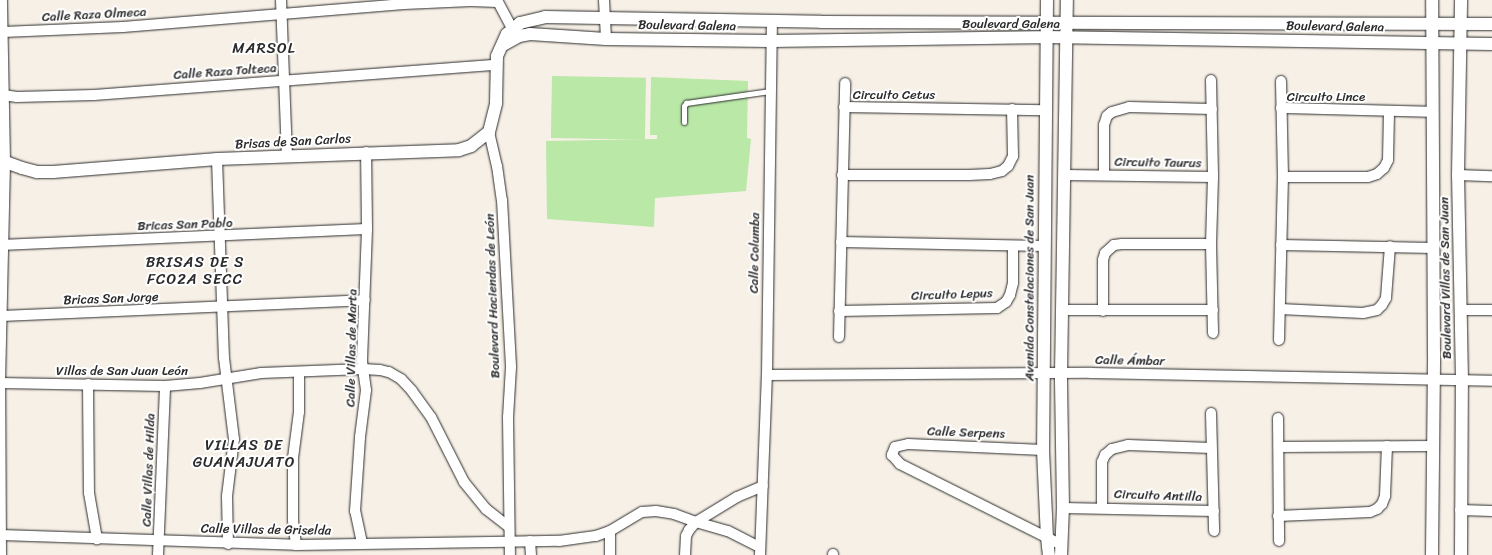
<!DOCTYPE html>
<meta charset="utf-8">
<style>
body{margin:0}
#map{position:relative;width:1492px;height:555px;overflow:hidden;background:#f7f0e7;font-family:Sriracha,sans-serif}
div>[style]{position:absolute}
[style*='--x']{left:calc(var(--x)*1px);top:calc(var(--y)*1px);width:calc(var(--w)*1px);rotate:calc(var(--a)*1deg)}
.green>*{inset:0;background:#b9e8a7;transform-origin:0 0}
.roads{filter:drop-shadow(0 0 1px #2b2b2b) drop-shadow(0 0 1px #2b2b2b)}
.service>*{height:5px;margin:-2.5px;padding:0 2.5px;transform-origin:2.5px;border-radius:2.5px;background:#fff}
.minor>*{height:10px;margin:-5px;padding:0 5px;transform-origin:5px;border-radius:5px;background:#fff}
.tertiary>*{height:12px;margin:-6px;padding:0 6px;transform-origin:6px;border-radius:6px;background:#fff}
span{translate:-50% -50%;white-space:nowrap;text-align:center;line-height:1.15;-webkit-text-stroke:4px #fff;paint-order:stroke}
.street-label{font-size:13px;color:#2b2b2b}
.quarter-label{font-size:15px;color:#2b2b2b;letter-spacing:1px}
</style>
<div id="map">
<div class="green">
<div style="left:552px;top:76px;width:94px;height:62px;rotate:1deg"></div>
<div style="clip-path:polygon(651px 77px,748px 81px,747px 138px,751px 139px,746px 191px,655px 198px,654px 227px,547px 219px,546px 141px,657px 139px,657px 135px,650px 135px)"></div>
</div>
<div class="roads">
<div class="service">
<div style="--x:684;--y:122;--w:16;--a:-90"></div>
<div style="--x:684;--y:106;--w:4;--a:-56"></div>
<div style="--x:686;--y:103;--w:85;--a:-8.1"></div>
</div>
<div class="minor">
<div style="--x:281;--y:0;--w:157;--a:87.8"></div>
<div style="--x:497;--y:0;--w:40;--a:62"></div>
<div style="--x:604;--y:0;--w:39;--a:87"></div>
<div style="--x:3;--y:32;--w:120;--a:-2.4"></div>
<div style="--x:123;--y:27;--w:282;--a:-4.7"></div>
<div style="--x:404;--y:4;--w:67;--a:-2.6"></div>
<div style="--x:471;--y:1;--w:26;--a:2"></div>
<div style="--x:1211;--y:80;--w:97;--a:88.8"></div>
<div style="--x:1213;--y:177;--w:67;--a:91.7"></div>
<div style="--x:1211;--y:244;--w:89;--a:88.7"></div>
<div style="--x:3;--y:95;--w:14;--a:8"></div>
<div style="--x:17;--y:97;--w:77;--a:-1.5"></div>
<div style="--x:94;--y:95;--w:403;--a:-4.3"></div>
<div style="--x:844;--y:107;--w:201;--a:0.9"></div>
<div style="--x:1281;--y:108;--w:152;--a:1.5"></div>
<div style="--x:489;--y:132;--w:35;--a:77"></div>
<div style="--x:497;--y:166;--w:34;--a:82"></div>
<div style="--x:502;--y:200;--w:167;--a:86.9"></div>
<div style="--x:511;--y:367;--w:50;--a:93.4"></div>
<div style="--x:508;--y:417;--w:138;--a:89.2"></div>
<div style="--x:217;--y:159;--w:199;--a:88"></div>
<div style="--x:224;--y:358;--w:82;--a:83"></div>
<div style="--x:234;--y:439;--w:57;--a:97"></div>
<div style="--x:227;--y:496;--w:48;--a:88.8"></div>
<div style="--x:842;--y:175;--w:127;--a:0"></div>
<div style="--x:969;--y:175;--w:21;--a:-3"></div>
<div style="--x:990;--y:174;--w:12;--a:-14"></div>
<div style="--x:1002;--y:171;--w:8;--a:-40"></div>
<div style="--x:1008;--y:166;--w:11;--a:-63"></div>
<div style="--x:1013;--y:156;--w:47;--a:-91.2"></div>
<div style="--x:1064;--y:175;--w:149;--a:0.8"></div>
<div style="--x:1104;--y:175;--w:50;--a:-90"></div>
<div style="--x:1104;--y:125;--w:9;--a:-72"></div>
<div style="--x:1107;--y:116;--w:6;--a:-39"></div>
<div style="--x:1112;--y:112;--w:18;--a:-16"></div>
<div style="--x:1129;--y:107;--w:83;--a:1.4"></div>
<div style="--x:1458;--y:175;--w:34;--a:2"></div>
<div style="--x:1283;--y:177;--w:85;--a:0"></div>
<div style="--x:1368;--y:177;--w:9;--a:-18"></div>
<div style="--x:1377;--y:174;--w:9;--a:-41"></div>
<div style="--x:1384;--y:168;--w:9;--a:-63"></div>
<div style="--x:1388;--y:160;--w:49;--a:-88.8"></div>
<div style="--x:841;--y:242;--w:203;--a:1.1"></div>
<div style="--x:0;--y:245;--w:367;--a:-2.5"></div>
<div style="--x:1281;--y:245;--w:152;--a:1.1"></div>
<div style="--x:1280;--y:309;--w:83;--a:2.8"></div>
<div style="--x:1363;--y:313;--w:14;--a:-12"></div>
<div style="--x:1377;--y:310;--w:7;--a:-45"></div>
<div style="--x:1382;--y:305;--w:8;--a:-60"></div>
<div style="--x:1386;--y:298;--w:52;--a:-85.6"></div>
<div style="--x:1063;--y:310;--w:150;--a:0"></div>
<div style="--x:1461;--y:310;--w:31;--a:0"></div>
<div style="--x:839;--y:311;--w:158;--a:-1.1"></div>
<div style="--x:997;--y:308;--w:11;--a:-34"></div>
<div style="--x:1006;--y:302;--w:8;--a:-60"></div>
<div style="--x:1010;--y:295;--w:12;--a:-76"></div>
<div style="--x:1013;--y:283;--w:37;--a:-90"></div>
<div style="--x:1103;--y:311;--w:51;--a:-90"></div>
<div style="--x:1103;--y:260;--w:7;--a:-74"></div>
<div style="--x:1105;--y:253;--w:12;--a:-42"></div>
<div style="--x:1114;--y:245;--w:8;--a:-7"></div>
<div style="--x:1122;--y:244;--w:89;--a:0"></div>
<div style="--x:1;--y:316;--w:364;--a:-2.5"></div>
<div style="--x:839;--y:337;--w:254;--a:-88.6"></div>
<div style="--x:1279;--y:340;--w:163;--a:-88.6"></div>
<div style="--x:1283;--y:177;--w:96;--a:-91.2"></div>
<div style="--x:767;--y:375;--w:324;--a:-0.4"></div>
<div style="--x:1091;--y:373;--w:401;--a:1.1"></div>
<div style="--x:0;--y:383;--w:165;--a:1"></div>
<div style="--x:165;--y:386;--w:35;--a:-5"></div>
<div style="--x:200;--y:383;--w:62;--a:-9.3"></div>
<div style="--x:261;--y:373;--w:102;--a:-2.2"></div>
<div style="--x:363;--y:369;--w:17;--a:3"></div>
<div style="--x:380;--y:370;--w:9;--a:13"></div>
<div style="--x:389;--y:372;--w:14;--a:30"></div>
<div style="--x:401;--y:379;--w:16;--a:47"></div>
<div style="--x:412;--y:391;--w:32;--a:54"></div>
<div style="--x:431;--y:417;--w:73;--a:63.1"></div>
<div style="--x:464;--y:482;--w:35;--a:51"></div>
<div style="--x:486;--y:509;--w:29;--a:38"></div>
<div style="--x:88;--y:384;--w:109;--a:89.5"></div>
<div style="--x:89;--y:493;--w:47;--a:80.1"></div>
<div style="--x:1211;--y:413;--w:118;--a:88.5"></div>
<div style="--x:1278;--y:418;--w:123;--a:89.5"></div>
<div style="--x:1279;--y:447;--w:154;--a:-0.4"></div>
<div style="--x:1043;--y:450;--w:135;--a:-177.5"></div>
<div style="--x:908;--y:444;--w:13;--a:167"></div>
<div style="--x:895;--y:447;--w:9;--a:111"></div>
<div style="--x:892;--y:455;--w:12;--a:48"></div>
<div style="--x:900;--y:464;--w:181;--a:26.6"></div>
<div style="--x:1063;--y:508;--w:151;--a:1.1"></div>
<div style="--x:1102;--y:508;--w:46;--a:-90"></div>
<div style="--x:1102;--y:462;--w:8;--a:-67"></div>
<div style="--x:1105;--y:455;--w:9;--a:-41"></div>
<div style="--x:1112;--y:449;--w:16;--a:-14"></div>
<div style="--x:1128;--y:445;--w:83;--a:2.1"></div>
<div style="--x:1460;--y:510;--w:32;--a:2"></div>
<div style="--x:1278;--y:516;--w:92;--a:-2.5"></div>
<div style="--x:1370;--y:512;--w:8;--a:-23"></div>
<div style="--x:1377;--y:509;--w:7;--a:-45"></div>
<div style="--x:1382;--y:504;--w:9;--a:-69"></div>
<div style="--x:1385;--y:496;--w:50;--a:-87.7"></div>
<div style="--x:610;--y:531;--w:24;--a:90"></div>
<div style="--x:1;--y:535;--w:295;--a:1.9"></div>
<div style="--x:296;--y:545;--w:263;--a:-0.9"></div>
<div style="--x:559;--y:541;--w:37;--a:-8"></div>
<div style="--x:596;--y:536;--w:15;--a:-20"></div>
<div style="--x:610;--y:531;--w:37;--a:-31"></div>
<div style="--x:642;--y:512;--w:14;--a:-4"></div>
<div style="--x:656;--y:511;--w:18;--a:9"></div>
<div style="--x:674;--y:514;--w:23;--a:20"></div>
<div style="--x:696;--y:522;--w:33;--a:16"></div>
<div style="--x:728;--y:531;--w:36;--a:27"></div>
<div style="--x:530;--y:541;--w:14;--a:86"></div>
<div style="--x:362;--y:543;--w:33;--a:-102"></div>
<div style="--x:355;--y:511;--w:74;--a:-86.1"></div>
<div style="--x:360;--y:437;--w:47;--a:-82.7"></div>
<div style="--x:366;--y:390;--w:30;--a:-98"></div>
<div style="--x:362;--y:360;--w:131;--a:-87.8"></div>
<div style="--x:367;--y:229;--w:77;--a:-90.7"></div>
<div style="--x:296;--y:545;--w:25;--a:-97"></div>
<div style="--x:293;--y:520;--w:62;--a:-90"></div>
<div style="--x:293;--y:458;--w:46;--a:-82.6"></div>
<div style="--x:299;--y:412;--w:39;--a:-90"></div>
<div style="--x:1;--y:555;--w:172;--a:-90.3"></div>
<div style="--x:0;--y:383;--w:222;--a:-88.7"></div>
<div style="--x:5;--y:161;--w:161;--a:-91.1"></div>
<div style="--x:158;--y:555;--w:169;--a:-87.6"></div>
<div style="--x:685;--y:555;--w:19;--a:-87"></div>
<div style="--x:686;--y:536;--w:7;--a:-63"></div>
<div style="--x:689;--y:530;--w:11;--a:-49"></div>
<div style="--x:696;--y:522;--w:48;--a:-31.4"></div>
<div style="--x:737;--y:497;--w:28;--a:-23"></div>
<div style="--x:760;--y:555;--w:180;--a:-87.8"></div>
<div style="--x:767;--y:375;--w:354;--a:-89.2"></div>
<div style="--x:833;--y:555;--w:1;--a:-90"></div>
</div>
<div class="tertiary">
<div style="--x:1047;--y:0;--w:450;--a:90.5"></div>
<div style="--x:1043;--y:450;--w:87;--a:87.4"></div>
<div style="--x:1047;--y:537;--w:18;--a:84"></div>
<div style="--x:503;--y:45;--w:18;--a:-29"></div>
<div style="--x:519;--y:36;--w:11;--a:-10"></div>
<div style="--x:530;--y:34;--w:76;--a:3.8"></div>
<div style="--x:606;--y:39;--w:165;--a:0.7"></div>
<div style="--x:771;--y:41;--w:275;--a:-0.8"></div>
<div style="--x:1046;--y:37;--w:446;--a:0.9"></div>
<div style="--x:0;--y:160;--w:23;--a:20"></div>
<div style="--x:22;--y:168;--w:16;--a:15"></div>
<div style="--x:37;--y:172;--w:16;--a:0"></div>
<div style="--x:53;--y:172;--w:165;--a:-4.5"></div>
<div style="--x:217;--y:159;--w:242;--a:-2.1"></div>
<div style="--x:459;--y:150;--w:13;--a:-18"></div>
<div style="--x:471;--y:146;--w:23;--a:-38"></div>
<div style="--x:489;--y:132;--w:30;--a:-76"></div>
<div style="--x:496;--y:103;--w:47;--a:-88.8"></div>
<div style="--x:497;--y:56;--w:24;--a:-66"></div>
<div style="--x:507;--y:34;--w:17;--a:-40"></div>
<div style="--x:520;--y:23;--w:26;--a:-13"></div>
<div style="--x:545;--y:17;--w:276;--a:1"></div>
<div style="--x:821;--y:22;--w:671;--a:0.17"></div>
<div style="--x:1061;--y:555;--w:47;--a:-87.6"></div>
<div style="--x:1063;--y:508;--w:134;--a:-90.9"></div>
<div style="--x:1061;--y:374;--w:374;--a:-89.1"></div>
<div style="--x:1432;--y:555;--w:201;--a:-89.4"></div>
<div style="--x:1434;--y:354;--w:354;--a:-90.3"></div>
<div style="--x:1461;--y:555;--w:174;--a:-89.7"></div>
<div style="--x:1462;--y:381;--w:206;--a:-91.1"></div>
<div style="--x:1458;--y:175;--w:175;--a:-89"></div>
</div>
</div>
<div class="street-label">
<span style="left:94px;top:15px;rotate:-3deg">Calle Raza Olmeca</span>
<span style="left:1011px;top:24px">Boulevard Galena</span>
<span style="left:687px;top:26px;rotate:1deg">Boulevard Galena</span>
<span style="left:1335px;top:27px;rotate:1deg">Boulevard Galena</span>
<span style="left:225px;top:72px;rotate:-4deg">Calle Raza Tolteca</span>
<span style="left:894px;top:95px">Circuito Cetus</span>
<span style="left:1326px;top:97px">Circuito Lince</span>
<span style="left:293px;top:142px;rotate:-3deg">Brisas de San Carlos</span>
<span style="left:1158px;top:163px;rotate:1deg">Circuito Taurus</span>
<span style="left:185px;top:225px;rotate:-2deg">Bricas San Pablo</span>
<span style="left:755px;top:253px;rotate:-89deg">Calle Columba</span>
<span style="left:1030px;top:278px;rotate:-90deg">Avenida Constelaciones de San Juan</span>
<span style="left:1446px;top:278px;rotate:-91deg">Boulevard Villas de San Juan</span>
<span style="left:952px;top:295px;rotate:-2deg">Circuito Lepus</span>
<span style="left:493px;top:296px;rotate:-92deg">Boulevard Haciendas de León</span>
<span style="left:111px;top:299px;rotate:-2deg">Bricas San Jorge</span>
<span style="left:352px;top:348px;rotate:-89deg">Calle Villas de Marta</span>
<span style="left:1130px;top:361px;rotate:1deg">Calle Ámbar</span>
<span style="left:122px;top:371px">Villas de San Juan León</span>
<span style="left:966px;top:433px;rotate:2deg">Calle Serpens</span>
<span style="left:149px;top:470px;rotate:-88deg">Calle Villas de Hilda</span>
<span style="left:1158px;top:496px;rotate:2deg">Circuito Antilla</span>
<span style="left:266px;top:530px;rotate:1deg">Calle Villas de Griselda</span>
</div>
<div class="quarter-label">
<span style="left:264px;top:49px">MARSOL</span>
<span style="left:195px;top:271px">BRISAS DE S<br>FCO2A SECC</span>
<span style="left:244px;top:454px">VILLAS DE<br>GUANAJUATO</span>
</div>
</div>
